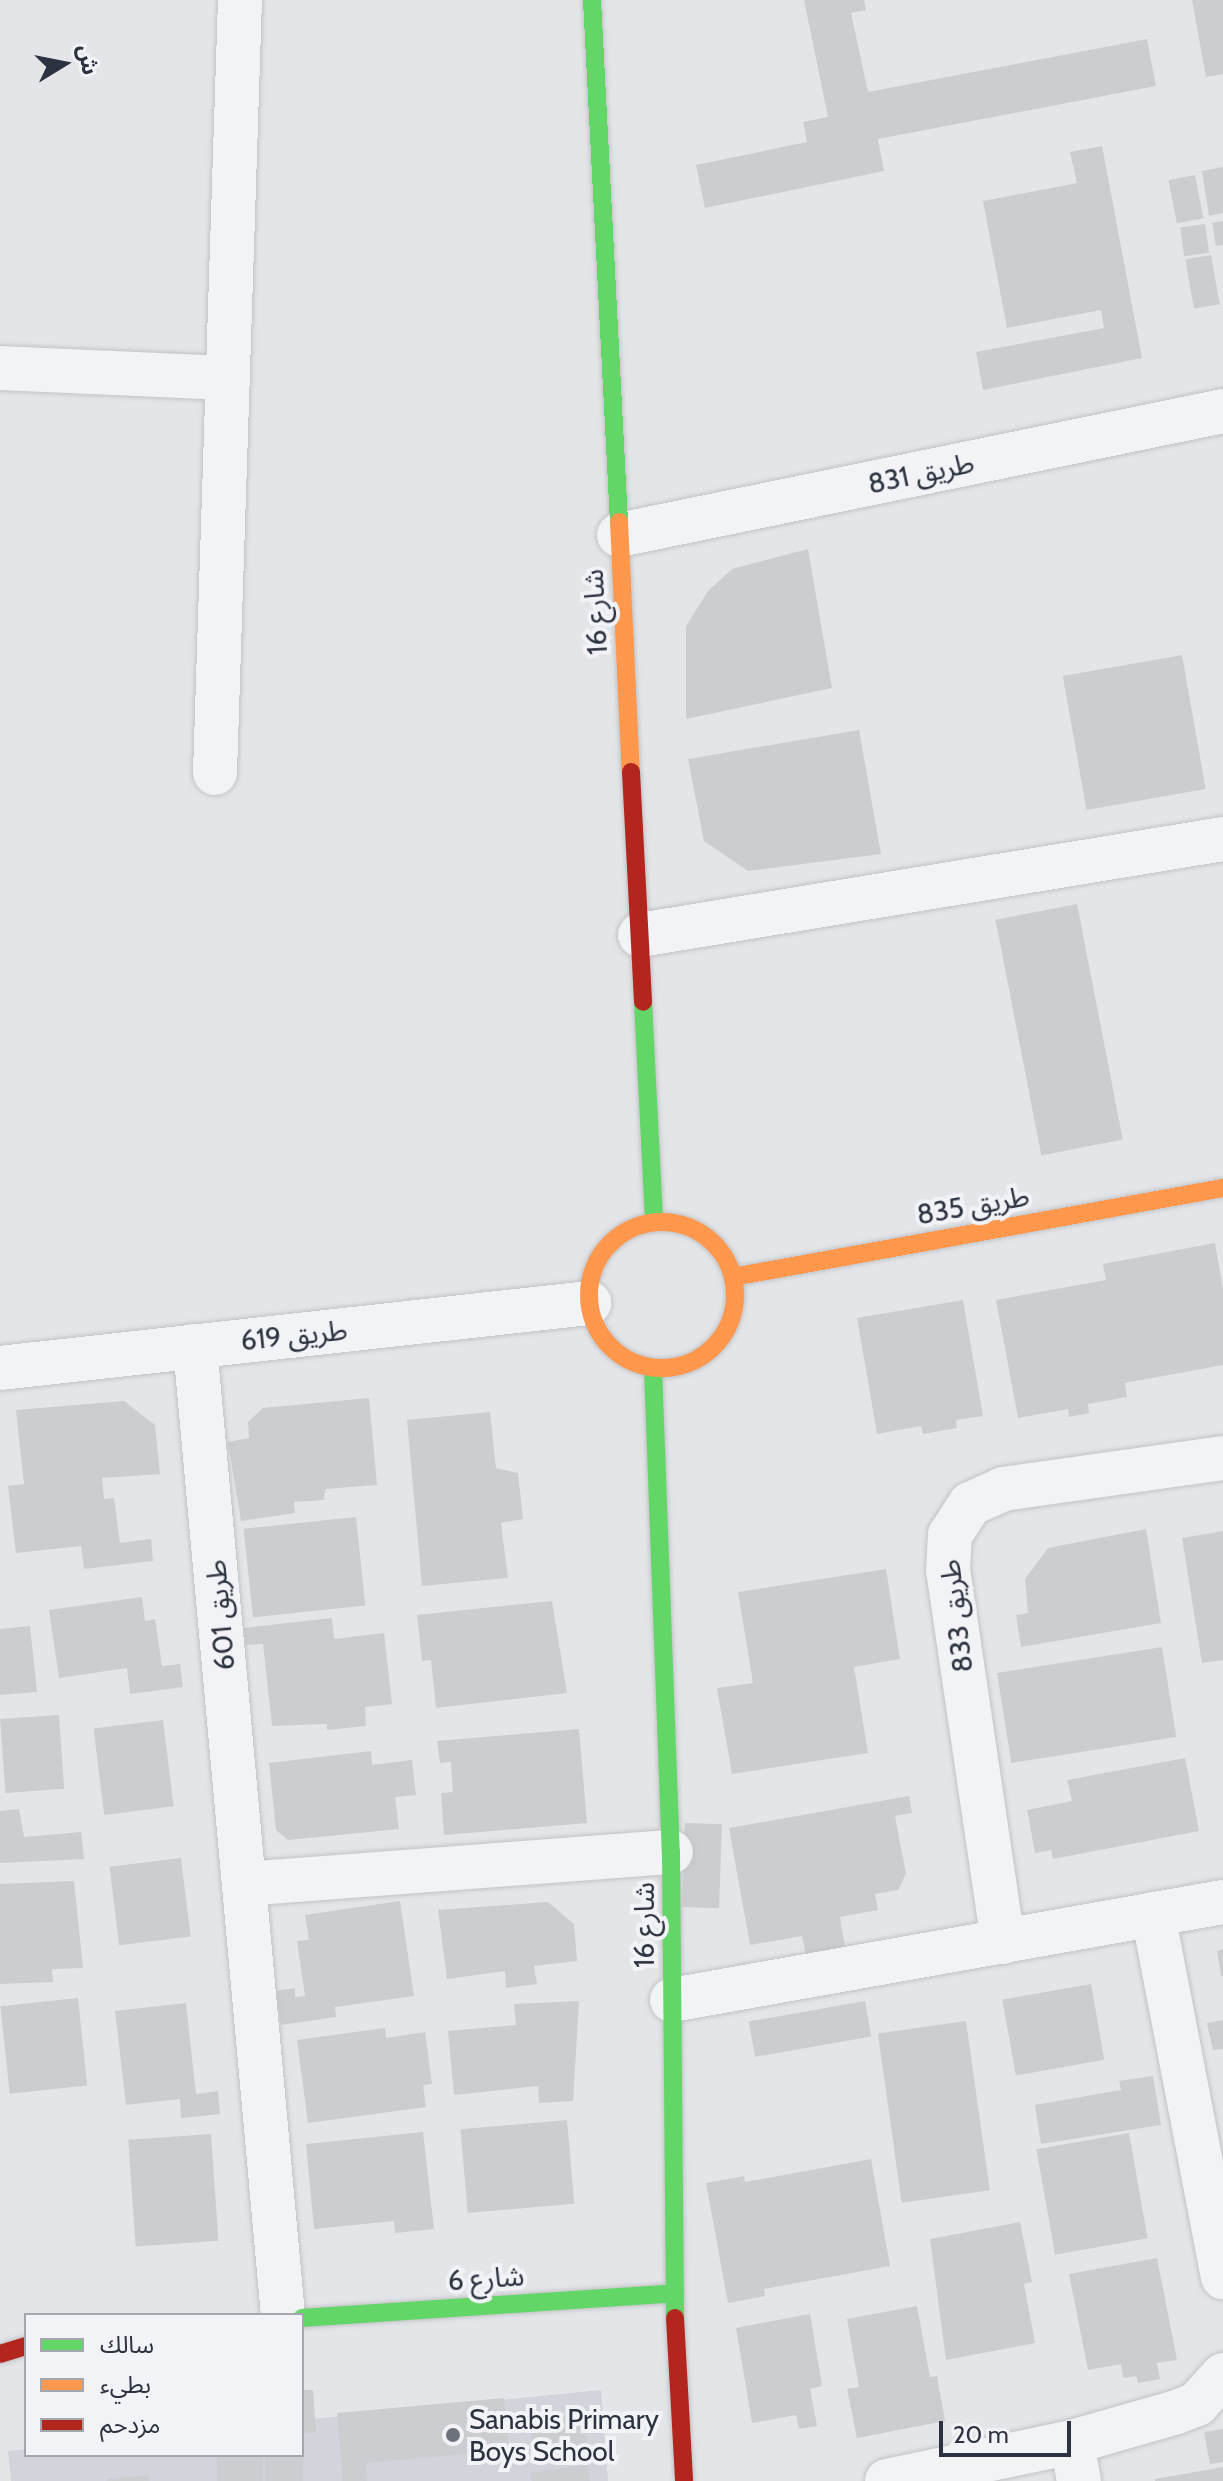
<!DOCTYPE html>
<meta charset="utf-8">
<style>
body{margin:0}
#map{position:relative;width:1223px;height:2481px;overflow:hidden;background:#e3e5e8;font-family:Cabin,"Noto Sans Arabic",sans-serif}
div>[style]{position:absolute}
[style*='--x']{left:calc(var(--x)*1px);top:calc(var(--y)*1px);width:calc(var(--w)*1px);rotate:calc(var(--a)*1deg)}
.built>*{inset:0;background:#d2d4db}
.building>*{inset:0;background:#cccdd0;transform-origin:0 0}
.roads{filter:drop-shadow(0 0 2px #c2c3c6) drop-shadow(0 0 2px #c2c3c6)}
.street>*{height:44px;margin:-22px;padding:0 22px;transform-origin:22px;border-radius:22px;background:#f2f3f5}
.fast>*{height:18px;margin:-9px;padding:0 9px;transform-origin:9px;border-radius:9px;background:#63d668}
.slow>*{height:18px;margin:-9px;padding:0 9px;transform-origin:9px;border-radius:9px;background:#ff974d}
.slow>.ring{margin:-9px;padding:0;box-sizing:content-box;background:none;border:18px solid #ff974d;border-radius:50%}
.jam>*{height:18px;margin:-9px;padding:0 9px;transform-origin:9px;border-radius:9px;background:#b3261e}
.dots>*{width:22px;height:22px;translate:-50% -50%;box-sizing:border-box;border:4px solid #f2f3f7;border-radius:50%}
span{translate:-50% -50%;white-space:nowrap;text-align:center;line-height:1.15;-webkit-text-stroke:8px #f2f3f7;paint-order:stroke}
.street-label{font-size:28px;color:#2c323f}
.poi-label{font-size:28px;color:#2c323f}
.left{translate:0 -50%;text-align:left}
.legend{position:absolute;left:24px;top:2313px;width:280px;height:144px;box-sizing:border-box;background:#f2f3f7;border:2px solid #a3a6ad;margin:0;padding:10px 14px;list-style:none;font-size:24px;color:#2c323f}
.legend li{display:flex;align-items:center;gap:16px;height:40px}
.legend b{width:40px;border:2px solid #a3a6ad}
.north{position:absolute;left:24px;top:24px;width:80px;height:80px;-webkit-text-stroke:6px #f2f3f7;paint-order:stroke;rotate:80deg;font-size:22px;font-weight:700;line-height:32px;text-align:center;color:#2c323f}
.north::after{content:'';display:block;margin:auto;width:28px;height:36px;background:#2c323f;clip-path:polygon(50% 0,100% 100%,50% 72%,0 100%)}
.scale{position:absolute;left:939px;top:2421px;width:132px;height:36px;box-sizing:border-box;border:4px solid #2c323f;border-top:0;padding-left:10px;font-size:24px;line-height:28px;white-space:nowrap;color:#2c323f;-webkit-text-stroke:6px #f2f3f7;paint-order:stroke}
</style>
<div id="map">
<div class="built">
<div style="clip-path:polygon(601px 2390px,608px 2481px,11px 2481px,8px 2451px,26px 2449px,26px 2455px,302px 2455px,302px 2420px)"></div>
</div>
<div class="building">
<div style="clip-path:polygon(804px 0,864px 0,866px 10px,851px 13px,868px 92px,1147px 39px,1156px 86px,878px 139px,884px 171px,705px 208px,696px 165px,807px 142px,803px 122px,828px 117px)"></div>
<div style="clip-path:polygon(1192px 0,1223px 0,1223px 74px,1206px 77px)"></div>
<div style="clip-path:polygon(1102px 146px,1142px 358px,983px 390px,976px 352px,1104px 328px,1101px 310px,1007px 328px,983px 201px,1077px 183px,1070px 152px)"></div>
<div style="clip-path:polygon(1223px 167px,1223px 213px,1209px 216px,1202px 171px)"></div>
<div style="left:1195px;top:175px;width:44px;height:27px;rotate:79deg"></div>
<div style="clip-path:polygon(1223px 221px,1223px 245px,1216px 246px,1212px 223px)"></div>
<div style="left:1205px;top:224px;width:29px;height:25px;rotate:82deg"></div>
<div style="left:1211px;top:255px;width:50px;height:26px;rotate:80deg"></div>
<div style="clip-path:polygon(808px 549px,832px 688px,686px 719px,686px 626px,708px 591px,732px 569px)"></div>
<div style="left:1182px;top:655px;width:136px;height:121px;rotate:80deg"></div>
<div style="clip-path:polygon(859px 730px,881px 854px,748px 871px,704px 841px,688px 759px)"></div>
<div style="left:1077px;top:904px;width:240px;height:83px;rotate:79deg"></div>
<div style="clip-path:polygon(1215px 1243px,1223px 1289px,1223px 1365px,1125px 1383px,1127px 1397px,1088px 1404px,1089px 1413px,1069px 1417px,1068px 1409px,1018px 1418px,996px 1300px,1106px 1280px,1103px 1264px)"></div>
<div style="clip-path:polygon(963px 1300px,983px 1416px,956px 1420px,957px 1428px,923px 1434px,921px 1426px,877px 1434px,857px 1318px)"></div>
<div style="clip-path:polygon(369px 1398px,377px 1485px,325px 1489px,324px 1500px,294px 1502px,295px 1513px,241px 1521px,228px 1442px,249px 1438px,248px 1422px,263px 1408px)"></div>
<div style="clip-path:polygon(124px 1401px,155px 1425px,160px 1474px,102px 1478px,104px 1499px,114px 1498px,120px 1543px,151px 1539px,153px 1561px,84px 1569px,81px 1546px,16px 1553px,8px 1486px,24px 1484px,16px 1410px)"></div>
<div style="clip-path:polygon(490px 1412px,496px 1468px,518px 1473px,523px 1519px,501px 1523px,508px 1578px,422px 1586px,407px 1420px)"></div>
<div style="left:356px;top:1517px;width:89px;height:113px;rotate:84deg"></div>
<div style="clip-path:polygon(1146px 1529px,1161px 1623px,1021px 1647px,1016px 1615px,1028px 1613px,1025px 1579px,1048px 1548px)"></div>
<div style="clip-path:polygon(1223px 1531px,1223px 1660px,1202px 1663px,1182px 1538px)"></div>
<div style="clip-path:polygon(886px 1569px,900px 1659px,854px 1667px,868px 1753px,732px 1774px,717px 1688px,753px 1683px,738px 1592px)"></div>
<div style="clip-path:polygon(142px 1597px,145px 1621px,155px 1619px,162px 1666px,180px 1664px,183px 1687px,130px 1694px,127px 1668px,59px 1678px,49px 1610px)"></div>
<div style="clip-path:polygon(552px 1601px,567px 1693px,436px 1708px,431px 1660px,422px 1661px,417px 1615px)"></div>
<div style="clip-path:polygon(332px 1618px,334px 1639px,384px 1633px,392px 1704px,365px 1707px,366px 1726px,327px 1730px,327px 1724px,272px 1726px,263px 1644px,246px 1645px,244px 1628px)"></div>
<div style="clip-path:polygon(30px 1626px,37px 1692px,0 1695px,0 1629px)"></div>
<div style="left:1162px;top:1647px;width:91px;height:167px;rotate:81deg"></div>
<div style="left:59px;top:1715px;width:74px;height:59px;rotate:86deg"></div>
<div style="left:163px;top:1720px;width:87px;height:70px;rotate:83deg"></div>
<div style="clip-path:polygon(579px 1729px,587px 1823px,444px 1835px,441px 1793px,453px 1792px,451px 1762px,440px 1763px,437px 1741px)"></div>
<div style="clip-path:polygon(371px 1751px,372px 1765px,412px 1760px,416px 1795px,395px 1797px,399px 1829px,288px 1840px,276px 1830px,269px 1763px)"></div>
<div style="clip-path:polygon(1185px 1758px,1199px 1831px,1053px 1859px,1051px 1850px,1035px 1853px,1027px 1810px,1072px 1801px,1067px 1780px)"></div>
<div style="clip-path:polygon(909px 1796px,912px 1813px,895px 1816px,906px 1874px,898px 1890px,875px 1894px,878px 1910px,840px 1917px,845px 1948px,806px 1955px,802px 1936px,750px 1945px,729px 1828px)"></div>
<div style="clip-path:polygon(19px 1809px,24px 1837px,81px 1832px,84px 1859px,0 1863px,0 1811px)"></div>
<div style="left:685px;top:1823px;width:37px;height:84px;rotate:2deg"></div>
<div style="left:181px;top:1858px;width:79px;height:72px;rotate:83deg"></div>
<div style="clip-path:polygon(74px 1881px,83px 1968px,52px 1969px,53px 1982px,0 1984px,0 1884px)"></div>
<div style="clip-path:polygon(400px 1901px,414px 1996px,335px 2007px,336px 2017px,281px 2025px,276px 1991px,295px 1988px,295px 1997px,305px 1996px,297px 1941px,309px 1940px,305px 1915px)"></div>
<div style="clip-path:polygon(548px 1902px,574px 1924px,577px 1961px,534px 1966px,537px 1984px,506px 1988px,505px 1971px,447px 1979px,438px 1910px)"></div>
<div style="clip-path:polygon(1223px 1949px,1223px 1976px,1221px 1976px,1217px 1951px)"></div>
<div style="left:1091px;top:1984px;width:77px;height:90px;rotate:80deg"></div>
<div style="left:78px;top:1998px;width:88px;height:78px;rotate:84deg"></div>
<div style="clip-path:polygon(579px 2001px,573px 2101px,539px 2103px,538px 2086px,454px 2095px,448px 2031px,516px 2025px,514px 2004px)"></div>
<div style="left:865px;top:2001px;width:36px;height:118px;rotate:80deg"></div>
<div style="clip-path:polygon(186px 2003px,196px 2094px,218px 2091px,220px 2114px,181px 2118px,180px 2099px,126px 2105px,115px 2011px)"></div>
<div style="clip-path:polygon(1223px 2020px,1223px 2049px,1213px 2050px,1207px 2023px)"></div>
<div style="left:966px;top:2021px;width:171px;height:89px;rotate:82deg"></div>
<div style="clip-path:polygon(385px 2028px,386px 2038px,425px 2032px,432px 2084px,423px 2085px,426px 2107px,308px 2123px,297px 2040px)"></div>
<div style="clip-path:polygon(1153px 2076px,1161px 2125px,1041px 2144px,1035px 2105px,1121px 2090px,1119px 2081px)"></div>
<div style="left:567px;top:2120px;width:84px;height:107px;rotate:85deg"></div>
<div style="clip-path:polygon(423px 2132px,434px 2229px,395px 2233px,394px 2221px,314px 2229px,306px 2144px)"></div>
<div style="left:1129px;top:2133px;width:107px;height:94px;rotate:80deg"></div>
<div style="left:211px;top:2134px;width:107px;height:83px;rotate:86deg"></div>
<div style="clip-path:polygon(871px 2159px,890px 2266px,764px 2289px,765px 2296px,728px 2303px,706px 2183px,744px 2176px,745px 2182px)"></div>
<div style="clip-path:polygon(1020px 2222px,1032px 2282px,1024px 2284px,1035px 2343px,946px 2360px,930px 2239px)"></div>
<div style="clip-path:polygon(1157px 2258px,1177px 2360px,1157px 2363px,1160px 2379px,1138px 2383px,1136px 2376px,1123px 2378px,1121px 2364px,1088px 2370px,1069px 2274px)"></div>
<div style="clip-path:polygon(917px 2306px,930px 2377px,937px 2376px,945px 2421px,857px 2438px,847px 2389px,859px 2387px,847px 2319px)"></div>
<div style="clip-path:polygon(810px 2314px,822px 2386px,810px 2389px,817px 2426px,799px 2429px,796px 2415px,752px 2423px,736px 2328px)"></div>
<div style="clip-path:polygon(302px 2390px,313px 2390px,316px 2432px,302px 2433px)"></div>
<div style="clip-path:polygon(504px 2398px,509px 2450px,366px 2463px,367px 2481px,343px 2481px,337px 2413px)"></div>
<div style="left:583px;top:2414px;width:30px;height:54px;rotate:82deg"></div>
<div style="clip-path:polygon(1223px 2429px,1223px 2462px,1210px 2464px,1204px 2432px)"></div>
<div style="left:217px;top:2455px;width:46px;height:26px"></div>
<div style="left:265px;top:2455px;width:38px;height:26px"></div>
<div style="clip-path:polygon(587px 2464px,590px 2481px,532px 2481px,531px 2473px)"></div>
<div style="clip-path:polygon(1223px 2467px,1223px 2481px,1155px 2481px,1155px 2479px)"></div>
<div style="clip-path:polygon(149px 2475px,149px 2481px,107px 2481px,107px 2479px)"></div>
</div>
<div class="roads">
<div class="street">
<div style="--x:0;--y:368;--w:228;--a:2.5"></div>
<div style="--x:619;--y:535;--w:617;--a:-11.6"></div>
<div style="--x:215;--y:773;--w:773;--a:-88.15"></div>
<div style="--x:640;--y:935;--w:591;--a:-9.35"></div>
<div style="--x:195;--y:1346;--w:973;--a:84.81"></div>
<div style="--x:0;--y:1368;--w:593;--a:-6.3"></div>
<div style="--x:244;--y:1884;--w:428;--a:-4.3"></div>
<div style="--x:1153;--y:1914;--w:370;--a:79.1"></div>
<div style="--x:1003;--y:1942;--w:375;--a:-98.4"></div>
<div style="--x:948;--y:1571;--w:36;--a:-87"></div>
<div style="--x:950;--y:1535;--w:37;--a:-57"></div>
<div style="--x:970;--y:1504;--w:36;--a:-24"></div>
<div style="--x:1003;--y:1489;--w:222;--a:-8"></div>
<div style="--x:672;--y:2000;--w:560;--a:-10.09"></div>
<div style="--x:1072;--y:2442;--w:40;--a:80"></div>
<div style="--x:887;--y:2481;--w:189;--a:-11.9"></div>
<div style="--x:1072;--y:2442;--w:106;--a:-15.9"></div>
<div style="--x:1174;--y:2413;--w:25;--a:-21"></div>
<div style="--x:1197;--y:2404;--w:39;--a:-48"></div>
</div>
<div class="fast">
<div style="--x:592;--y:0;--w:523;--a:87.04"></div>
<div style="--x:643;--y:1002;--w:219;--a:87.1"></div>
<div style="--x:653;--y:1368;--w:484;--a:87.9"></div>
<div style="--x:671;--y:1852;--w:466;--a:89.5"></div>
<div style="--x:302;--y:2318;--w:373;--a:-3.8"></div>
</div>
<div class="slow">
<div style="--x:619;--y:522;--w:250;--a:87.3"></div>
<div class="ring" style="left:589px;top:1222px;width:128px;height:128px"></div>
<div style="--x:733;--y:1277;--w:498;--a:-10.3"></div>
</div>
<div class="jam">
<div style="--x:631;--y:772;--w:230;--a:87"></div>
<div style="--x:675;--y:2318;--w:163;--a:86.8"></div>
<div style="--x:0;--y:2354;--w:27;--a:-17"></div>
</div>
</div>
<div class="dots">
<div style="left:453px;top:2435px;background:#6c717a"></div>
</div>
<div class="street-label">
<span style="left:921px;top:473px;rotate:-12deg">طريق 831</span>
<span style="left:595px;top:612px;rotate:-93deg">شارع 16</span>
<span style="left:973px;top:1205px;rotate:-10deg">طريق 835</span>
<span style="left:294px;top:1335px;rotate:-6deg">طريق 619</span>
<span style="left:220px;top:1615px;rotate:-95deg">طريق 601</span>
<span style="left:956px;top:1616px;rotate:-97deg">طريق 833</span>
<span style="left:644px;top:1925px;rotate:-90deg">شارع 16</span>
<span style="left:486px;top:2278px;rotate:-4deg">شارع 6</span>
</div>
<div class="poi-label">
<span class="left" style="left:469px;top:2435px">Sanabis Primary<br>Boys School</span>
</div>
<ul class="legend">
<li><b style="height:10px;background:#63d668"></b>سالك</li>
<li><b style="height:10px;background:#ff974d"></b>بطيء</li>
<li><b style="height:10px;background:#b3261e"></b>مزدحم</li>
</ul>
<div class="north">ش</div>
<div class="scale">20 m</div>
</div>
